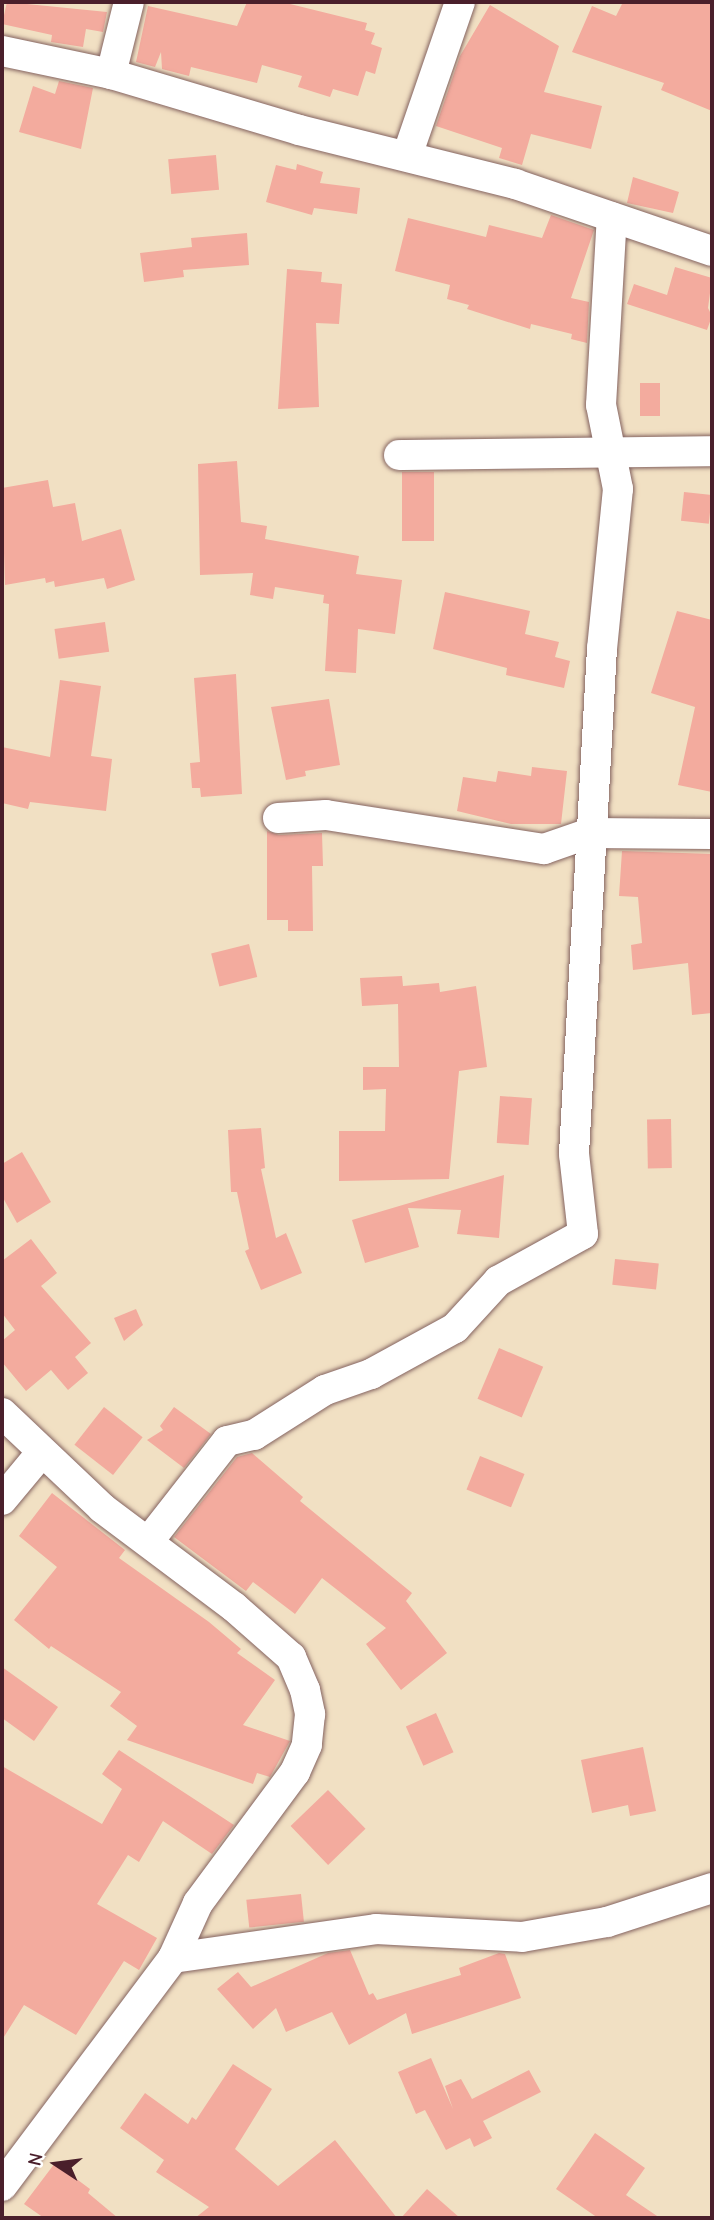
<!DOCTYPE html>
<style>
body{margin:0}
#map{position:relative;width:714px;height:2220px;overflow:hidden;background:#f1e0c3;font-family:"Comic Neue",sans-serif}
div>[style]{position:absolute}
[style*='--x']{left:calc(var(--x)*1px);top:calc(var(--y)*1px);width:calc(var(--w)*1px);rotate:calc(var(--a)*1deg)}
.building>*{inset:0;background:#f3ab9e;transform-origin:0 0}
.roads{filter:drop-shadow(0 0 2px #846360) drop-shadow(0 0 2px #846360)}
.minor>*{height:30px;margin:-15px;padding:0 15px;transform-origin:15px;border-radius:15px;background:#fff}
span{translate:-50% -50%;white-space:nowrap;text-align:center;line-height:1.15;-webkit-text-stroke:7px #fff;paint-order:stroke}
.frame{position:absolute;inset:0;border:4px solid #4a1f2b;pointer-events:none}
.north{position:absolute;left:21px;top:2129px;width:70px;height:70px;-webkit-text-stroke:5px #fff;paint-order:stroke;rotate:283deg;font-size:19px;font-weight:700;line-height:28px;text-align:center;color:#4a1f2b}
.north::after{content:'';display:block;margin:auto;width:24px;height:32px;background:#4a1f2b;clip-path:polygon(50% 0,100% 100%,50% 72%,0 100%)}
</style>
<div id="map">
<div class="building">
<div style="clip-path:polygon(7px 2px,107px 12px,103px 32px,86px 29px,83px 47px,51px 42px,52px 35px,2px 24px)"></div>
<div style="clip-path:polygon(247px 2px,282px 2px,367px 23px,365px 30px,375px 33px,371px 44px,382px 48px,375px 74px,366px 71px,358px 96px,333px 89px,330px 97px,298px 87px,302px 76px,262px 65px,257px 83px,191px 67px,189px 76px,162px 69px,161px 52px,155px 67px,136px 62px,148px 6px,237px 26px)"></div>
<div style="clip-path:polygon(623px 2px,712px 2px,712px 111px,661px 90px,664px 83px,572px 52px,592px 6px,616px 16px)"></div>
<div style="clip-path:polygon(490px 5px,559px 46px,544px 92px,602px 106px,591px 149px,531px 134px,522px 165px,499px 158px,502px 148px,436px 126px,460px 56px)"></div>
<div style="clip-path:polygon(59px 81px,93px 88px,81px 149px,19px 132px,33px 86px,55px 94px)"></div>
<div style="left:216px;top:155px;width:35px;height:48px;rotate:85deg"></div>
<div style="clip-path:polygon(297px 164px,323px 172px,320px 183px,360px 188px,357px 214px,314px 208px,312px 215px,266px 202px,276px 165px,296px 170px)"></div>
<div style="clip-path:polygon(633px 177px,679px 192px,673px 213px,627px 203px)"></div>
<div style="clip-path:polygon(551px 215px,594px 230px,571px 298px,589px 302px,587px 343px,571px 339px,572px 334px,531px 324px,530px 329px,467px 309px,469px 305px,447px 299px,450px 285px,395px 271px,408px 218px,486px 237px,489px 225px,542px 238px)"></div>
<div style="clip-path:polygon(247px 233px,249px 265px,183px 270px,184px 277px,144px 282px,140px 253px,192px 247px,191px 238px)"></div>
<div style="clip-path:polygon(675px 267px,712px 278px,708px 308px,712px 316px,707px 330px,627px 304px,634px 284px,667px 295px)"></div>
<div style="clip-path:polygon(287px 269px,322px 272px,321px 282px,342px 284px,339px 324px,316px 323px,319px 407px,278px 409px)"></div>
<div style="left:640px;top:383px;width:20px;height:33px"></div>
<div style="clip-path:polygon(237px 461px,241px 522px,267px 526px,265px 539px,359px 556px,356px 574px,402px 580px,395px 634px,358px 629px,356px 673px,325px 671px,329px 604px,323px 603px,324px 595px,275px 587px,273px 599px,250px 595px,253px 573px,200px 575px,198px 464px)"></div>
<div style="left:402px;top:472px;width:32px;height:69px"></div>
<div style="clip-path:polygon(48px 480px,53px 507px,75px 503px,82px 541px,121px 529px,135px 580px,107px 589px,104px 578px,55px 587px,54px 581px,46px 583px,45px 578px,5px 585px,2px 488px)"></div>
<div style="left:684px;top:492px;width:28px;height:29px;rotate:6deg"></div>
<div style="clip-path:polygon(445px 592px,530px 611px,525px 634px,559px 642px,555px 657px,570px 661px,564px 688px,506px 675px,507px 668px,433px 649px)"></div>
<div style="clip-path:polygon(677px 611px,712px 620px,712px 792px,678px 785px,695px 707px,651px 693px)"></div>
<div style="left:105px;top:622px;width:30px;height:51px;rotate:82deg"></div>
<div style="clip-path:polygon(236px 674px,242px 794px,201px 797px,200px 788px,192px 788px,190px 763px,200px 762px,194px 678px)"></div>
<div style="clip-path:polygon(60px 680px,101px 686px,91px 756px,112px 759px,106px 811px,30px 802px,28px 809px,2px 803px,2px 747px,50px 757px)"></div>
<div style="clip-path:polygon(329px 699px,340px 765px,305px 771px,306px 776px,286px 780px,271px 707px)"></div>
<div style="clip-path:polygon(532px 767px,567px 771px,561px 824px,511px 824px,457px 811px,463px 777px,496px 782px,498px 771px,531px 776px)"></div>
<div style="clip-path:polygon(267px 831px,279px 835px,322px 833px,323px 866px,312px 866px,313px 931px,288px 931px,288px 920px,267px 920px)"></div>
<div style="clip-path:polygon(622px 851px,712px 854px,712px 1013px,692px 1015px,688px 963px,633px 970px,631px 945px,642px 943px,638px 897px,619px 896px)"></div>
<div style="left:249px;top:944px;width:34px;height:39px;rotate:76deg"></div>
<div style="clip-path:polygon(402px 976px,403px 986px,439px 983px,440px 992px,476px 986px,487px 1067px,459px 1071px,449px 1179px,339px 1181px,339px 1131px,385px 1131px,386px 1089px,363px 1090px,363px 1067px,399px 1067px,398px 1004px,362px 1006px,360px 978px)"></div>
<div style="left:500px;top:1096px;width:32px;height:47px;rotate:4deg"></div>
<div style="left:671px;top:1119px;width:49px;height:24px;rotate:89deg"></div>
<div style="clip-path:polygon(261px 1128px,265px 1168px,261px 1169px,276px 1238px,286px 1233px,302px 1273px,261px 1290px,245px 1251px,249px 1249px,237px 1192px,231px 1192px,228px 1130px)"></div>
<div style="clip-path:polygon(22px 1152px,51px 1202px,17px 1223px,2px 1196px,2px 1164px)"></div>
<div style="clip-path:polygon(504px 1175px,499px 1238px,457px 1234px,461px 1210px,408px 1208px,419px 1247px,365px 1263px,352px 1220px)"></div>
<div style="clip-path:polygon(31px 1239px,57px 1273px,41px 1286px,91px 1343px,75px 1357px,88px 1373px,68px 1390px,51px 1370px,26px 1391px,2px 1362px,2px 1341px,15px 1330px,2px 1313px,2px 1261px)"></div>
<div style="left:615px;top:1259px;width:44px;height:26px;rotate:6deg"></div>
<div style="clip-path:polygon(136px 1309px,143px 1325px,124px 1341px,114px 1318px)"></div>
<div style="left:499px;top:1348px;width:48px;height:55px;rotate:23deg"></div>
<div style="left:104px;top:1407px;width:49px;height:48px;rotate:38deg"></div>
<div style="clip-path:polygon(174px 1407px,211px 1434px,184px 1468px,147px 1440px,163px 1430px,160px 1426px)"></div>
<div style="clip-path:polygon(252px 1453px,303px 1497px,300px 1501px,412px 1593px,406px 1601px,447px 1653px,401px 1690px,366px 1644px,386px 1628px,322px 1578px,295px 1614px,253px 1582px,246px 1591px,174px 1537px,237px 1457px)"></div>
<div style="left:480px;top:1456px;width:48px;height:36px;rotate:22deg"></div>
<div style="clip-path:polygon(52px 1493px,125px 1550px,119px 1558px,209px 1622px,241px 1649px,237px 1653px,275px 1680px,243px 1725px,290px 1741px,270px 1777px,257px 1773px,253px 1784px,127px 1740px,137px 1726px,110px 1706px,121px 1692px,51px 1646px,49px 1649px,14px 1620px,57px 1567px,19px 1536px)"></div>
<div style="clip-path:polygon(2px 1667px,58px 1707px,34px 1741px,2px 1718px)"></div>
<div style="left:436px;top:1713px;width:43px;height:33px;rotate:66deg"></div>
<div style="clip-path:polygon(643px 1747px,656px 1811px,630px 1816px,628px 1805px,592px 1813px,581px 1760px)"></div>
<div style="clip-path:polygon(119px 1750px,234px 1825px,212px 1854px,163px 1821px,139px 1862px,128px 1855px,97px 1904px,157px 1938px,139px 1970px,124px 1961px,76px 2035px,24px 2005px,2px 2040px,2px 1766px,102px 1824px,122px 1789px,102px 1774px)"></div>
<div style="left:328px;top:1790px;width:54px;height:52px;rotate:46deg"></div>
<div style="left:301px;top:1894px;width:28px;height:55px;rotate:84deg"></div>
<div style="clip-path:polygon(350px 1950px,369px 1995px,373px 1993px,377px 2000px,461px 1975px,459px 1968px,499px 1953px,505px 1954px,521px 1998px,412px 2034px,406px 2013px,349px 2045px,332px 2012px,286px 2032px,276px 2008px,253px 2029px,217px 1989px,238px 1972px,251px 1987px,328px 1953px)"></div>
<div style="clip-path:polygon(431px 2058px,453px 2109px,445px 2086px,461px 2079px,472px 2099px,529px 2070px,541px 2092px,483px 2121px,492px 2138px,474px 2147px,470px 2138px,446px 2150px,425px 2110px,416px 2114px,398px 2072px)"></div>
<div style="clip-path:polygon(233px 2064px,272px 2089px,235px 2149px,278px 2186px,335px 2140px,397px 2218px,195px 2218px,209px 2207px,156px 2172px,164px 2160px,120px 2128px,145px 2093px,188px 2124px,192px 2117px,196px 2120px)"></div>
<div style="clip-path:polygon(595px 2133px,645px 2168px,626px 2195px,660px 2218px,598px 2218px,556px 2189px)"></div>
<div style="clip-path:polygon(55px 2163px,90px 2189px,88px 2193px,118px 2218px,44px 2218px,24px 2204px)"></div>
<div style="clip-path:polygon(427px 2189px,460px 2218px,401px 2218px)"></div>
</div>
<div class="roads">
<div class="minor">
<div style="--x:2;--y:51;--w:111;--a:11.9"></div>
<div style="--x:111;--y:74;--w:196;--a:16.6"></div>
<div style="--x:299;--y:130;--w:223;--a:14"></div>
<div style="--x:515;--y:184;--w:208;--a:18.8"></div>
<div style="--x:111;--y:74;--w:74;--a:-76"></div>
<div style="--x:407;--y:156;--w:163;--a:-71"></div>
<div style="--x:399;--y:455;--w:313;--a:-0.7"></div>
<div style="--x:278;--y:818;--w:48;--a:-3.6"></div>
<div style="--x:326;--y:815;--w:221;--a:8.9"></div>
<div style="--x:544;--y:849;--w:49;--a:-19.2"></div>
<div style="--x:590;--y:833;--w:122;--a:0.5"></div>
<div style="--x:2;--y:1413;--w:138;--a:43.5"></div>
<div style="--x:102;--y:1508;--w:165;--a:36.9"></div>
<div style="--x:234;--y:1607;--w:76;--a:41.3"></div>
<div style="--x:291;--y:1657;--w:36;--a:67"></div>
<div style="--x:305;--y:1690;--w:25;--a:78"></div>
<div style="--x:310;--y:1714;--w:31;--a:96"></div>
<div style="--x:307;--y:1745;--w:30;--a:114"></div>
<div style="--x:295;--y:1772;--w:163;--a:126.5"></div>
<div style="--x:198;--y:1903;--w:60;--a:114.4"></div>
<div style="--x:2;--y:1500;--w:61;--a:-50.3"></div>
<div style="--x:148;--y:1542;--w:128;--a:-52"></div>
<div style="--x:227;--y:1441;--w:28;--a:-13"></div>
<div style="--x:254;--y:1435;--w:84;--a:-32.4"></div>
<div style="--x:325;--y:1390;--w:49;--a:-19.2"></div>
<div style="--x:371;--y:1374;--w:96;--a:-28.7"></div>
<div style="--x:455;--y:1328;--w:64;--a:-47.5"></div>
<div style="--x:498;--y:1281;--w:97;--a:-28.9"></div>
<div style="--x:583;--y:1234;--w:81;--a:-96.4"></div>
<div style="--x:574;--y:1154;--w:506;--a:-86.83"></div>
<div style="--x:602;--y:649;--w:161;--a:-84.3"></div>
<div style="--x:618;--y:489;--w:86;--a:-101.4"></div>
<div style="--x:601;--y:405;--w:188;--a:-86.7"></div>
<div style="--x:2;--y:2186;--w:285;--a:-53.1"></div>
<div style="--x:173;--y:1958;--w:205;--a:-8.1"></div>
<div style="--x:376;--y:1929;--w:146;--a:3.1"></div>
<div style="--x:522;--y:1937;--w:86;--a:-10"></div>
<div style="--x:607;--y:1922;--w:110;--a:-17.9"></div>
</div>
</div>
<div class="frame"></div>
<div class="north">N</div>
</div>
